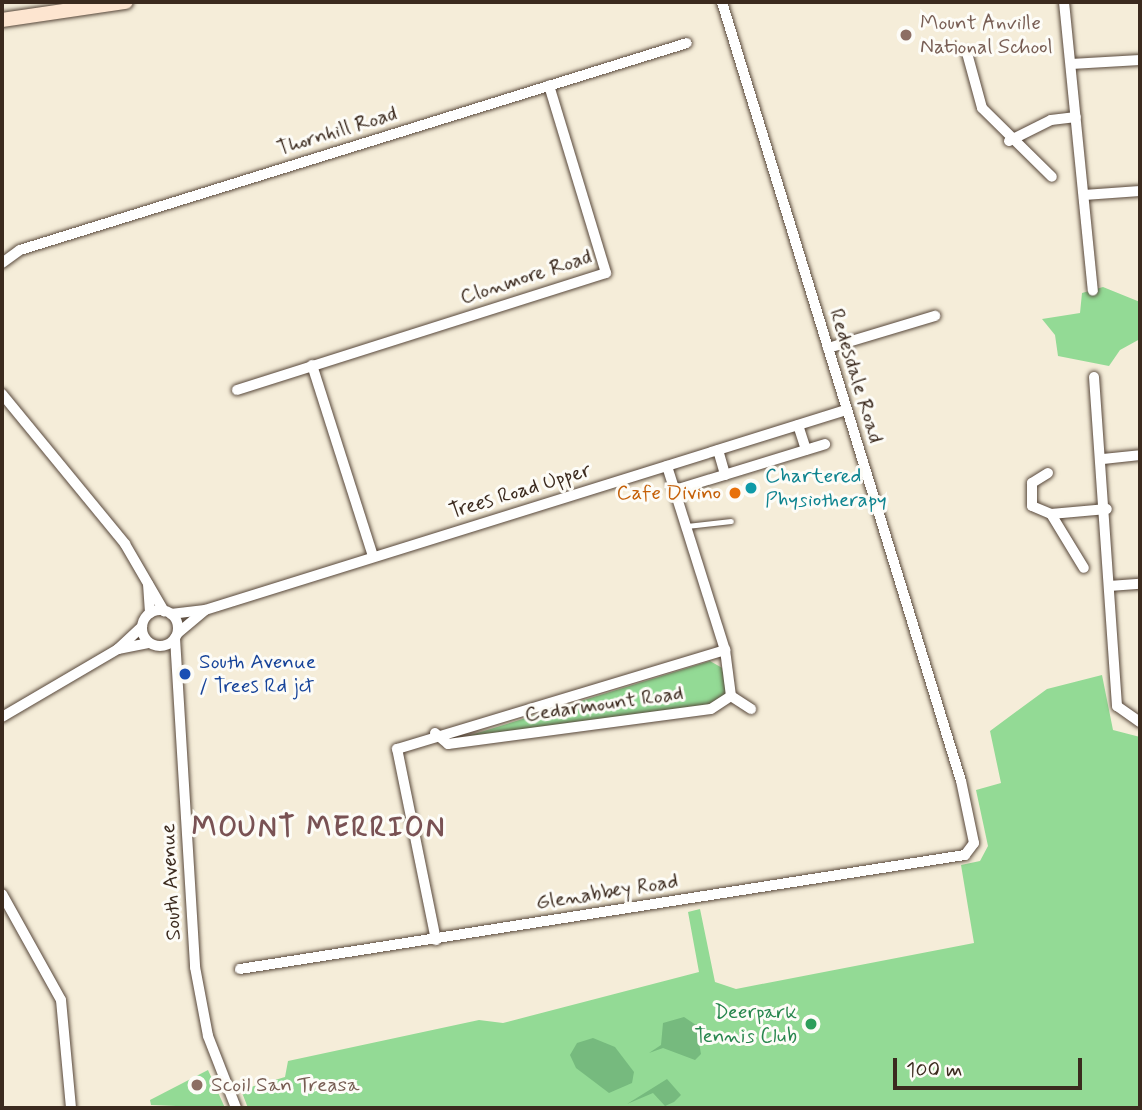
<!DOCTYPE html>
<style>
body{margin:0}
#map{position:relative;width:1142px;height:1110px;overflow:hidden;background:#f5edd9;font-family:Mynerve,sans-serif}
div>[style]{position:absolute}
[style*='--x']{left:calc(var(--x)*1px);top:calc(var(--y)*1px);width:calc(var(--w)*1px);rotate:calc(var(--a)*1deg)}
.green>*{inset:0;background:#93da95}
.forest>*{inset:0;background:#76ba7e}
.roads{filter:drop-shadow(0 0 2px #57473a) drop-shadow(0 0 2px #57473a)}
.lane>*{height:5px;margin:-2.5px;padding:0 2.5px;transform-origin:2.5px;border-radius:2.5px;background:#fff}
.street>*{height:10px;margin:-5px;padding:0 5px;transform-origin:5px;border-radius:5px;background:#fff}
.street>.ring{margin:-5px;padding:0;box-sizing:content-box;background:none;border:10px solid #fff;border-radius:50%}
.secondary>*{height:14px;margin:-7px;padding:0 7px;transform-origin:7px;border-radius:7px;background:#fde5d0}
.dots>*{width:19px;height:19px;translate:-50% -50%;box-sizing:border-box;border:4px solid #fdfcf7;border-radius:50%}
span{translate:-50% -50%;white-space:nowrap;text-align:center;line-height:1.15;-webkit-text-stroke:6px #fdfcf7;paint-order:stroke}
.education-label{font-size:21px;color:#785e54}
.left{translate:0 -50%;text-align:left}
.street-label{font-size:21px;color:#3b2a1e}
.culture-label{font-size:21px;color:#0d838f}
.food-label{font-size:21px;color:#c56008}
.right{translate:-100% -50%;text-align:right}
.transit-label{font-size:21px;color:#164399}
.leisure-label{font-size:21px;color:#27864d}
.district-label{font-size:28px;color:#795254;font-weight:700;letter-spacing:2px}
.frame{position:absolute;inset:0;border:4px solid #3b2a1e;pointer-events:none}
.scale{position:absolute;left:893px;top:1058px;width:189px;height:32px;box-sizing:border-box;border:4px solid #3b2a1e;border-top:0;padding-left:9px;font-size:21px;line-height:24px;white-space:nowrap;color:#3b2a1e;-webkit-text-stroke:5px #fdfcf7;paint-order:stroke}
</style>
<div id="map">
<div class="green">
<div style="clip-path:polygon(1103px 287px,1140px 302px,1140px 339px,1120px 350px,1109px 366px,1058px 356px,1055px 335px,1042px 319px,1080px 313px,1082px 293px)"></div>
<div style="clip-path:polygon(710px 661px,724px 669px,726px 694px,711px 705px,455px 740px)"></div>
<div style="clip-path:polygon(1102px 675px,1113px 730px,1140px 737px,1140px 1108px,248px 1108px,241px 1090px,285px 1077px,288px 1061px,479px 1020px,503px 1023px,699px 972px,688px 912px,700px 909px,715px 982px,736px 989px,974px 943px,961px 865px,980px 861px,988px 846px,976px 790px,1001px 783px,990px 731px,1047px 689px)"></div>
<div style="clip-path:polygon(208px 1070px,225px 1108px,151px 1105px,150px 1100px)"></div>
</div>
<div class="forest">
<div style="clip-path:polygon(684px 1017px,696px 1025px,701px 1054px,695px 1060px,663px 1048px,649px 1053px,661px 1045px,663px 1023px)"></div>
<div style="clip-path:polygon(593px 1038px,615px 1047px,634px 1072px,632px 1083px,609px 1093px,576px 1068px,570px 1055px,577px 1043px)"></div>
<div style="clip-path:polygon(667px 1079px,681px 1095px,674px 1102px,665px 1106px,653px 1093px,627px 1104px)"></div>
</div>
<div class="roads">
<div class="lane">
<div style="--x:687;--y:526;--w:44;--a:-6.5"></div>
</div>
<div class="street">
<div style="--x:1064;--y:2;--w:290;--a:84.3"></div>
<div style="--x:967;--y:53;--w:57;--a:74.7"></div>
<div style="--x:982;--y:108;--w:98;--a:44.6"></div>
<div style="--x:1071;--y:64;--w:69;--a:-3.3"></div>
<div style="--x:1009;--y:141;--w:47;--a:-26.6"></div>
<div style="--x:1051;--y:120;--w:25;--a:-7"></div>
<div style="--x:1084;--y:195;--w:56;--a:-4.1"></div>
<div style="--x:2;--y:263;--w:22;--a:-36"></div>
<div style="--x:20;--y:250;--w:698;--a:-17.24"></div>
<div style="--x:828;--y:348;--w:112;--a:-16.7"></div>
<div style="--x:312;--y:365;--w:201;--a:72.3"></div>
<div style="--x:1094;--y:377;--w:330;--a:86"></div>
<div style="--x:1117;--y:706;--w:28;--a:35"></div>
<div style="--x:237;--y:390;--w:387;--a:-17.6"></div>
<div style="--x:606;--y:273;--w:196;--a:-106.9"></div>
<div style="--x:2;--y:394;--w:194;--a:50.6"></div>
<div style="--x:125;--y:544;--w:78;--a:59.8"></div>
<div style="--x:798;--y:425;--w:26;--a:72"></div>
<div style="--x:718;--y:450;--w:26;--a:74"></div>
<div style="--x:1103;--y:459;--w:37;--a:-6"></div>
<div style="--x:1048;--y:473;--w:19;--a:148"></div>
<div style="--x:1032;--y:483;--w:23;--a:90"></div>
<div style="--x:1032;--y:506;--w:21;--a:23"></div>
<div style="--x:1051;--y:514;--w:63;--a:58.6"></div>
<div style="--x:675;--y:490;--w:157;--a:-17"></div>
<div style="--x:1051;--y:514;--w:56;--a:-5.1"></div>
<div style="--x:148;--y:584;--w:29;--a:86"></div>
<div style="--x:1109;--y:586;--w:31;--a:-4"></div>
<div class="ring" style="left:142px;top:610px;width:26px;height:26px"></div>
<div style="--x:171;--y:614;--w:34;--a:-7"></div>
<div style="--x:205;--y:610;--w:671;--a:-17.33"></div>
<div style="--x:178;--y:633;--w:35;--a:-40"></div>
<div style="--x:175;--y:638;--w:330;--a:86.5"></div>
<div style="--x:195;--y:967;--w:70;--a:79.3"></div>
<div style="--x:208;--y:1036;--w:77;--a:68.7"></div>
<div style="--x:118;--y:649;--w:32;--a:-11"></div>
<div style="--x:731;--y:696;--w:24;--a:33"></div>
<div style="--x:2;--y:717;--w:134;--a:-30.4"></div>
<div style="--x:118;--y:649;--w:33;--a:-43"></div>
<div style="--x:435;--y:733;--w:17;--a:40"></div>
<div style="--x:448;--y:744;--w:265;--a:-7.6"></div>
<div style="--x:711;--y:709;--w:24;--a:-33"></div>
<div style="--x:731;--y:696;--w:46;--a:-97.4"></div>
<div style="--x:2;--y:894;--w:121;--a:60.9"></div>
<div style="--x:61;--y:1000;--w:108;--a:84.7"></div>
<div style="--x:436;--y:940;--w:195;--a:-101.5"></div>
<div style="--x:397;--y:749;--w:343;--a:-16.8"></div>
<div style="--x:725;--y:650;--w:193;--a:-107.5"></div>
<div style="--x:240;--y:969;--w:734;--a:-8.94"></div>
<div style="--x:965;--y:855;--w:15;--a:-53"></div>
<div style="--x:974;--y:843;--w:63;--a:-101.8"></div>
<div style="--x:961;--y:781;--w:815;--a:-107.06"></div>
</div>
<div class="secondary">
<div style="--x:2;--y:20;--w:125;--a:-8.3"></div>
</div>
</div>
<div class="dots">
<div style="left:906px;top:35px;background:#8d6e63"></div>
<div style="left:751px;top:488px;background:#0f9aa8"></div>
<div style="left:735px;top:493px;background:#e8710a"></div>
<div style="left:185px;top:674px;background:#1a4fb4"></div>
<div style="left:811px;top:1024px;background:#2e9e5b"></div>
<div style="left:197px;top:1085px;background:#8d6e63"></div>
</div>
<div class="education-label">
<span class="left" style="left:920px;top:35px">Mount Anville<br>National School</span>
<span class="left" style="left:211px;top:1085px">Scoil San Treasa</span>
</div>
<div class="street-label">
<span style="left:337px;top:131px;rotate:-17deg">Thornhill Road</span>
<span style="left:526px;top:277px;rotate:-18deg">Clonmore Road</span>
<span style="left:856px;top:376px;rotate:73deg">Redesdale Road</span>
<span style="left:520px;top:491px;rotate:-17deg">Trees Road Upper</span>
<span style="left:604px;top:704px;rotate:-8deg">Cedarmount Road</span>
<span style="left:171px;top:882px;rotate:-93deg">South Avenue</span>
<span style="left:607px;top:892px;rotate:-9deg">Glenabbey Road</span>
</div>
<div class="culture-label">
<span class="left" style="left:765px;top:488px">Chartered<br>Physiotherapy</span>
</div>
<div class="food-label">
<span class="right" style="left:721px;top:493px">Cafe Divino</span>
</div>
<div class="transit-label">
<span class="left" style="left:199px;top:674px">South Avenue<br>/ Trees Rd jct</span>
</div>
<div class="leisure-label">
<span class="right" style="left:797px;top:1024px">Deerpark<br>Tennis Club</span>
</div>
<div class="district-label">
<span style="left:319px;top:829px">MOUNT MERRION</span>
</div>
<div class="frame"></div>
<div class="scale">100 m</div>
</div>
